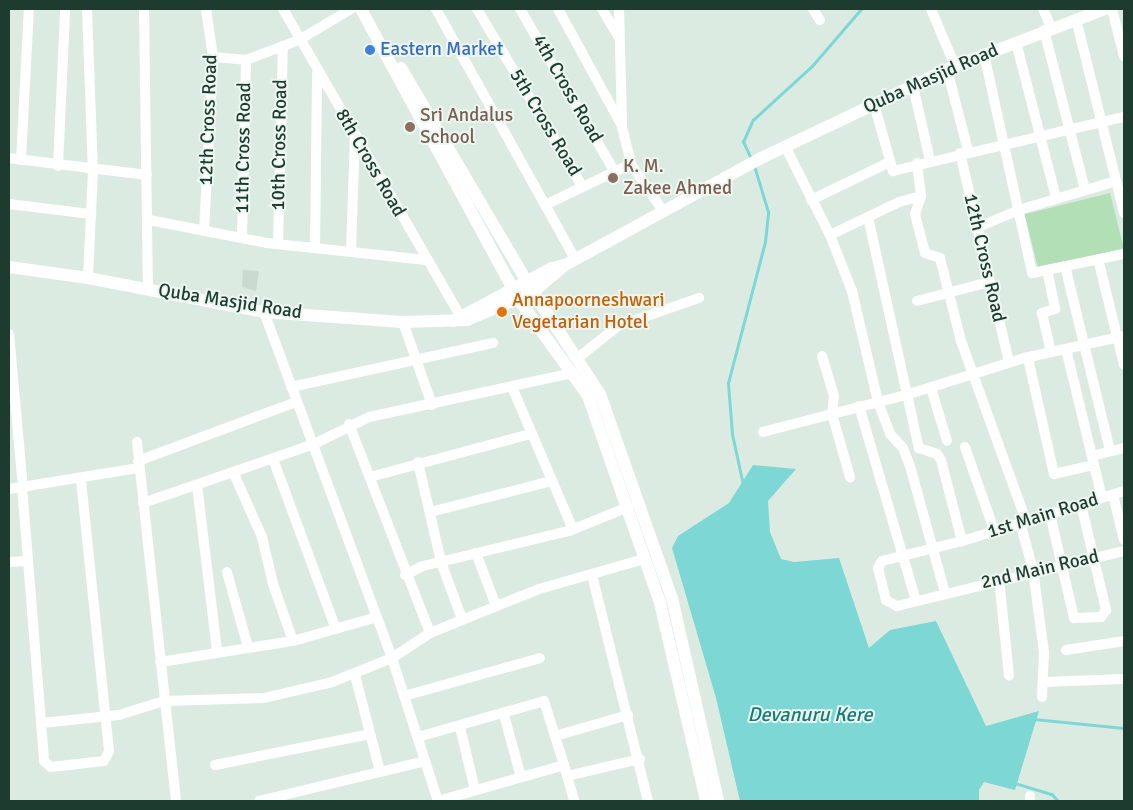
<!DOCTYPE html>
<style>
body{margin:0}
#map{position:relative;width:1133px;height:810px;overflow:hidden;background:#dcebe2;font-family:Signika,sans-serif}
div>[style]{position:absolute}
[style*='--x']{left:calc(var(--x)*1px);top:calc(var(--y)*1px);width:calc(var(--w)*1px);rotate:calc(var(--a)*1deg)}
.built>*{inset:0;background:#cadad0}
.green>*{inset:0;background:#b2dfb6;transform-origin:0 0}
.water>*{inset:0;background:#7dd7d5}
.stream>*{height:2.5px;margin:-1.25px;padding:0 1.25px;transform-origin:1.25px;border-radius:1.25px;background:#7dd7d5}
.minor>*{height:10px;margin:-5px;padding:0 5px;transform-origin:5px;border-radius:5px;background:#fff}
.tertiary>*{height:12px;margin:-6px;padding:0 6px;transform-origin:6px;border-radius:6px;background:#fff}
.dots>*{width:14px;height:14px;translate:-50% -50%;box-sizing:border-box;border:2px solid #edf7f0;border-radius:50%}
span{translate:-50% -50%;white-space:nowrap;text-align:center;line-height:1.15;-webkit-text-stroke:4px #edf7f0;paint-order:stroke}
.shop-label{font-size:19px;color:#366cbe}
.left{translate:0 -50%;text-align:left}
.street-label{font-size:19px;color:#1d3b2e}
.education-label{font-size:19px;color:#785e54}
.food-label{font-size:19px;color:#c56008}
.water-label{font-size:20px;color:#127c7b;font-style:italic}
.frame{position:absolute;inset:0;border:10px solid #1d3b2e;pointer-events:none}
</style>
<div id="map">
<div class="built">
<div style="clip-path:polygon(243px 270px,259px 271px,256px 291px,242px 287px)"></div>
</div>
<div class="green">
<div style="left:1110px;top:193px;width:57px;height:88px;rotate:76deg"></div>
</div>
<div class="water">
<div style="clip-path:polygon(753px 465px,796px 469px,768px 501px,770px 532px,781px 559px,794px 562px,839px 558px,869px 648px,890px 630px,936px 621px,986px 726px,1039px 711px,1015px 790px,984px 782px,979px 790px,979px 801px,740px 801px,716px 698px,672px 548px,678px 536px,729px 503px)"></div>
</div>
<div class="stream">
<div style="--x:751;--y:159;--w:19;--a:-115"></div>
<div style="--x:743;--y:142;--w:24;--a:-66"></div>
<div style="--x:753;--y:120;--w:80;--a:-42.5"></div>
<div style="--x:812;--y:66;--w:75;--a:-49.3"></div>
<div style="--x:743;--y:485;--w:52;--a:-102.2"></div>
<div style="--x:732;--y:434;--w:51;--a:-94.5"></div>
<div style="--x:728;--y:383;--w:146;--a:-75.3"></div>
<div style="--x:765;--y:242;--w:30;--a:-84"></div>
<div style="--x:768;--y:212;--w:48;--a:-106.9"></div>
<div style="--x:1034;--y:719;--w:90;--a:5.7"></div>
<div style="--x:1015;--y:783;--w:39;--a:17"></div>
<div style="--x:1052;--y:794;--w:9;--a:49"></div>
</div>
<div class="minor">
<div style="--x:87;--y:9;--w:162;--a:87.9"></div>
<div style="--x:93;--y:171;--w:107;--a:92.7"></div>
<div style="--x:144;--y:9;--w:280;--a:89.2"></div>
<div style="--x:283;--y:9;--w:354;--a:60"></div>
<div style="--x:436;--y:9;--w:286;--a:60.9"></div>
<div style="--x:477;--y:9;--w:206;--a:59.3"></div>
<div style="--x:520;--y:9;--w:185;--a:59.8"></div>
<div style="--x:558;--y:9;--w:131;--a:61.3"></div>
<div style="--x:602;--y:9;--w:31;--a:59"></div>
<div style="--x:619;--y:9;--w:118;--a:88.5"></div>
<div style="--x:622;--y:127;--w:38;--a:76"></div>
<div style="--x:631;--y:164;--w:57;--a:55.8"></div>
<div style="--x:813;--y:9;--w:13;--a:58"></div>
<div style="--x:931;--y:9;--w:62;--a:67.2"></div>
<div style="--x:1043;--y:9;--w:20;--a:66"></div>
<div style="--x:1112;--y:9;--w:49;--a:75.7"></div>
<div style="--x:1076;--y:19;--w:200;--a:76.1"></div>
<div style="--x:1044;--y:30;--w:165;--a:75.6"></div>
<div style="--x:1016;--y:42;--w:161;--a:75.6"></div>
<div style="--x:984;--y:54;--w:224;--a:77.6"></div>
<div style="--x:1032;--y:273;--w:94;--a:-11.7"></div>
<div style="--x:213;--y:57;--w:33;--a:5"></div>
<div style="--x:246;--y:60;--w:57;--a:-20.7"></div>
<div style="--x:299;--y:40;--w:61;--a:-30.8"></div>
<div style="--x:947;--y:69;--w:85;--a:75.6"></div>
<div style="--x:913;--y:86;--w:76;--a:77.1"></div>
<div style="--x:874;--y:104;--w:70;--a:74.2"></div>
<div style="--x:893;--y:171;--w:237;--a:-13.2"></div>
<div style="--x:785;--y:146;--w:100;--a:63.2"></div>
<div style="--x:830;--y:235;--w:60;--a:68.6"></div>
<div style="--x:852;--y:291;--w:114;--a:76.8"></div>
<div style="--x:878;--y:402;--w:34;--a:69"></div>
<div style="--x:890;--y:434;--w:19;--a:47"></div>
<div style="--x:903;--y:448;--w:19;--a:69"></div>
<div style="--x:910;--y:466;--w:132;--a:74.6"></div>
<div style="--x:960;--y:153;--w:215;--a:76.8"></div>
<div style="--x:9;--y:158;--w:139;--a:7"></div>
<div style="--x:21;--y:160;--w:151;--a:-87"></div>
<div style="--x:917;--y:163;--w:33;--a:83"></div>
<div style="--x:921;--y:196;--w:19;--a:108"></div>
<div style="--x:915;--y:214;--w:40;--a:75.6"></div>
<div style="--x:925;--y:253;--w:16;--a:18"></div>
<div style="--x:940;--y:258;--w:86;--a:75.8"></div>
<div style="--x:961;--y:341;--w:191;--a:70.1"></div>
<div style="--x:58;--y:166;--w:157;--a:-87.4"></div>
<div style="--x:811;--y:200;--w:88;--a:-25.7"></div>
<div style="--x:9;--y:204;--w:83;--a:7"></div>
<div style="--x:545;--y:205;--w:95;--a:-25.5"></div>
<div style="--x:868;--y:217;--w:237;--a:77.6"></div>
<div style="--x:919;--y:448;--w:19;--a:18"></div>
<div style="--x:937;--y:454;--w:7;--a:56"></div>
<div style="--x:941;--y:460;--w:84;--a:75.5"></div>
<div style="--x:149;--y:220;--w:120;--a:11"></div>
<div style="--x:267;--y:243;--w:160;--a:6.1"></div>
<div style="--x:976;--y:228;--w:47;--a:-22.7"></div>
<div style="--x:1019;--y:210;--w:101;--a:-16.6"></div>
<div style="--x:204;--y:231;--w:174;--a:-87"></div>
<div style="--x:213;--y:57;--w:49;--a:-98.3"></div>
<div style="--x:830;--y:235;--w:76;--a:-25.6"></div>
<div style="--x:899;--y:202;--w:23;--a:-15"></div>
<div style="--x:242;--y:237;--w:177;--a:-88.7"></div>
<div style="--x:278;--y:244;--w:198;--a:-88.6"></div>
<div style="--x:315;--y:247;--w:174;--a:-89.3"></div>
<div style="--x:351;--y:250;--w:115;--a:-88"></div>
<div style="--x:1098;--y:259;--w:109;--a:76.2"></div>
<div style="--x:1065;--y:266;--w:190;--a:76.3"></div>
<div style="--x:1047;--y:270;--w:40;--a:78"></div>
<div style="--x:1055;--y:309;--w:14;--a:163"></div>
<div style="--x:1042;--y:313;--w:40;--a:77"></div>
<div style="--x:917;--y:301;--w:74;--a:-14.8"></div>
<div style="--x:264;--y:312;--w:369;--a:69.7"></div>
<div style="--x:392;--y:658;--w:150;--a:72.2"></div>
<div style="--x:403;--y:322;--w:88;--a:70.7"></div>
<div style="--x:9;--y:334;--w:145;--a:84.8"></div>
<div style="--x:1066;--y:349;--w:153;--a:76.4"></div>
<div style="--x:822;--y:356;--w:42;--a:73.3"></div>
<div style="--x:834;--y:396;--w:18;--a:96"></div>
<div style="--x:832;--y:414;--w:66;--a:74.1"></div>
<div style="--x:579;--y:357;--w:50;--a:-38.5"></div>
<div style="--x:618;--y:326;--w:86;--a:-19.1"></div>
<div style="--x:1028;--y:358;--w:119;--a:77.4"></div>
<div style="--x:1054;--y:474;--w:41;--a:-12.7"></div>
<div style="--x:291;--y:387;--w:207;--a:-12.3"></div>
<div style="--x:512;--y:387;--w:155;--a:66.8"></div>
<div style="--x:931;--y:388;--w:55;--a:73.2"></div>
<div style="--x:859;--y:406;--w:203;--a:73.7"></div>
<div style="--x:349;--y:424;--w:224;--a:68.8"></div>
<div style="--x:763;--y:432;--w:148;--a:-14.5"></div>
<div style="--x:906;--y:395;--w:124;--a:-17.4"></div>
<div style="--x:1024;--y:358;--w:102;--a:-12.4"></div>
<div style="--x:137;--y:442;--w:361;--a:83.8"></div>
<div style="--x:965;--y:447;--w:88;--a:70.7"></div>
<div style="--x:1092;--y:456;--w:33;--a:-14"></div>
<div style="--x:273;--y:459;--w:181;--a:69.7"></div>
<div style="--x:138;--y:461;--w:169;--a:-20.5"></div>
<div style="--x:418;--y:462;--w:103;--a:77"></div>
<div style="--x:441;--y:562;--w:61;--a:69.8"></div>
<div style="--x:234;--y:474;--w:69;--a:66"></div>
<div style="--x:262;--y:537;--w:48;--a:76.8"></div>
<div style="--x:273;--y:584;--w:60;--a:70.7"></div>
<div style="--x:370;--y:477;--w:167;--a:-15"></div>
<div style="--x:197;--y:485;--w:167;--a:83.1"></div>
<div style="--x:22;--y:486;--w:276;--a:85.4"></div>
<div style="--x:44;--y:761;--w:9;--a:41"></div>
<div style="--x:51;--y:767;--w:53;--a:-6.5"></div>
<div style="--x:104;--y:761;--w:11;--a:-63"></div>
<div style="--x:109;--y:751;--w:273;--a:-95.9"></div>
<div style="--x:9;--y:489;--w:132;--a:-9.2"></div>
<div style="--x:1124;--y:491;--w:170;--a:162.8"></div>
<div style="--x:962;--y:541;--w:82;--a:166"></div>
<div style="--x:882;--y:561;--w:8;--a:120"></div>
<div style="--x:878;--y:568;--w:33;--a:76"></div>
<div style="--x:886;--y:600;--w:13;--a:29"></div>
<div style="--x:897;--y:606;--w:234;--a:-13.6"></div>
<div style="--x:1113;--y:495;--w:46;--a:76.3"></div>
<div style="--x:143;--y:503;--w:181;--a:-19"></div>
<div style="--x:314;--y:444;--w:61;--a:-26.1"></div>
<div style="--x:369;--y:417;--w:209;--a:-12.2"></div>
<div style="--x:430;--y:512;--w:126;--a:-14.3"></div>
<div style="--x:1050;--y:514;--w:107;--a:77"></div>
<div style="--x:1074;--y:618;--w:27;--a:-2"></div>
<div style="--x:1101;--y:617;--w:9;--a:-54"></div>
<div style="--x:1106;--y:610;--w:109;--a:-103.3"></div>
<div style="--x:1020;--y:522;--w:50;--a:74.8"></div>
<div style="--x:1033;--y:570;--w:83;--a:82.4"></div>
<div style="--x:1044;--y:652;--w:45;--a:92.5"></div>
<div style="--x:476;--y:553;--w:57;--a:69.3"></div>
<div style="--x:9;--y:562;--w:19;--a:-3"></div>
<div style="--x:227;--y:572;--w:78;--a:74.4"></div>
<div style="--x:405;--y:575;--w:20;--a:-27"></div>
<div style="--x:423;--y:566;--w:150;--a:-13.5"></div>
<div style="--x:569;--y:531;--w:64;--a:-22.1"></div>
<div style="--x:592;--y:575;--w:233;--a:76.1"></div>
<div style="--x:999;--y:579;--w:97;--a:84.1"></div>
<div style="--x:1066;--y:650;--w:59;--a:-8.8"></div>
<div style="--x:160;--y:662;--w:135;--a:-9"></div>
<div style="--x:293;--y:641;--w:87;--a:-15.9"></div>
<div style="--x:355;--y:675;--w:100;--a:75.5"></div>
<div style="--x:1043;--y:682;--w:81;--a:-2.1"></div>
<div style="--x:404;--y:696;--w:141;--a:-15.6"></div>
<div style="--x:504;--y:715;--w:64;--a:74.7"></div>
<div style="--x:42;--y:723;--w:77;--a:-5.9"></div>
<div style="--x:119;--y:715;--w:47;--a:-17.3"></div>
<div style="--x:164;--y:701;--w:100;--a:-1.7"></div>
<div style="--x:264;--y:698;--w:70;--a:-13.2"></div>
<div style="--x:332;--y:682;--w:65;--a:-21.8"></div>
<div style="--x:392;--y:658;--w:45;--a:-33.3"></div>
<div style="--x:430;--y:633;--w:118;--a:-22"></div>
<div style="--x:539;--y:589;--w:109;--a:-15.9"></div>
<div style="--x:460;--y:727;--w:65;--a:76.6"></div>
<div style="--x:555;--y:736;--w:76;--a:-16"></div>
<div style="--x:418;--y:737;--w:131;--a:-15.9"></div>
<div style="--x:544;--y:701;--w:67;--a:72.6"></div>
<div style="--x:215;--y:765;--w:158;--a:-11.3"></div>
<div style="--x:567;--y:776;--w:75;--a:-13.1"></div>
<div style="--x:259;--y:801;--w:171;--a:-13.5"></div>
<div style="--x:438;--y:801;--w:131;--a:-15.9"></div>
<div style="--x:564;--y:765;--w:37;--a:74"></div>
<div style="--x:1030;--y:801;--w:5;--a:-90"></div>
</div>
<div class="tertiary">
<div style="--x:361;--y:9;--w:331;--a:61.5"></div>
<div style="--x:519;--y:300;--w:118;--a:54.3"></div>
<div style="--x:588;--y:396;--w:219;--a:70.8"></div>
<div style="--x:660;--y:603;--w:203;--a:76.9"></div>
<div style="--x:401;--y:68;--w:260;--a:59.5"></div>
<div style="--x:533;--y:292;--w:122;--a:56.7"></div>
<div style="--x:600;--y:394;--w:216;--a:70.6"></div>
<div style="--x:672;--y:598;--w:208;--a:77.2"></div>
<div style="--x:9;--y:267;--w:80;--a:7.9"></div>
<div style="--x:88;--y:278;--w:179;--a:10.9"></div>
<div style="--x:264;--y:312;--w:139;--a:4.1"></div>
<div style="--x:403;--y:322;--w:64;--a:-1.8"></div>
<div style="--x:467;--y:320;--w:72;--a:-23"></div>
<div style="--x:533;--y:292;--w:42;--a:-40.2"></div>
<div style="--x:453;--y:321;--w:112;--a:-28.2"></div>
<div style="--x:552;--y:268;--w:13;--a:-13"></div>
<div style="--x:565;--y:265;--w:223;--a:-28.6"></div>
<div style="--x:761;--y:158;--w:215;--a:-25.4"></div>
<div style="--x:955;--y:66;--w:160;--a:-20.8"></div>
</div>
<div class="dots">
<div style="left:370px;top:50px;background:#3f7fe0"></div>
<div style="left:410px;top:127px;background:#8d6e63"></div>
<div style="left:613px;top:178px;background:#8d6e63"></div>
<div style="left:502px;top:312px;background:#e8710a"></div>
</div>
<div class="shop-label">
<span class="left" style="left:380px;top:50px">Eastern Market</span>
</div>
<div class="street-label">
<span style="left:931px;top:79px;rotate:-24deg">Quba Masjid Road</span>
<span style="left:567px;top:89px;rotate:60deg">4th Cross Road</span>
<span style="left:209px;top:120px;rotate:-88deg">12th Cross Road</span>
<span style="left:545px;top:123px;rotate:59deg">5th Cross Road</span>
<span style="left:280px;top:145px;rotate:-89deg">10th Cross Road</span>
<span style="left:244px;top:148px;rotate:-89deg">11th Cross Road</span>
<span style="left:370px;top:163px;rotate:60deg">8th Cross Road</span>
<span style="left:984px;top:258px;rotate:77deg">12th Cross Road</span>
<span style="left:230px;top:302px;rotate:9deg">Quba Masjid Road</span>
<span style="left:1043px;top:516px;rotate:-17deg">1st Main Road</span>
<span style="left:1040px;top:570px;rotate:-13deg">2nd Main Road</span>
</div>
<div class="education-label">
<span class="left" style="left:420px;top:127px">Sri Andalus<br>School</span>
<span class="left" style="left:623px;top:178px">K. M.<br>Zakee Ahmed</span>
</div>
<div class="food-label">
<span class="left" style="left:512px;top:312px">Annapoorneshwari<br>Vegetarian Hotel</span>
</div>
<div class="water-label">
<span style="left:810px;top:714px">Devanuru Kere</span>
</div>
<div class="frame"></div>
</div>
